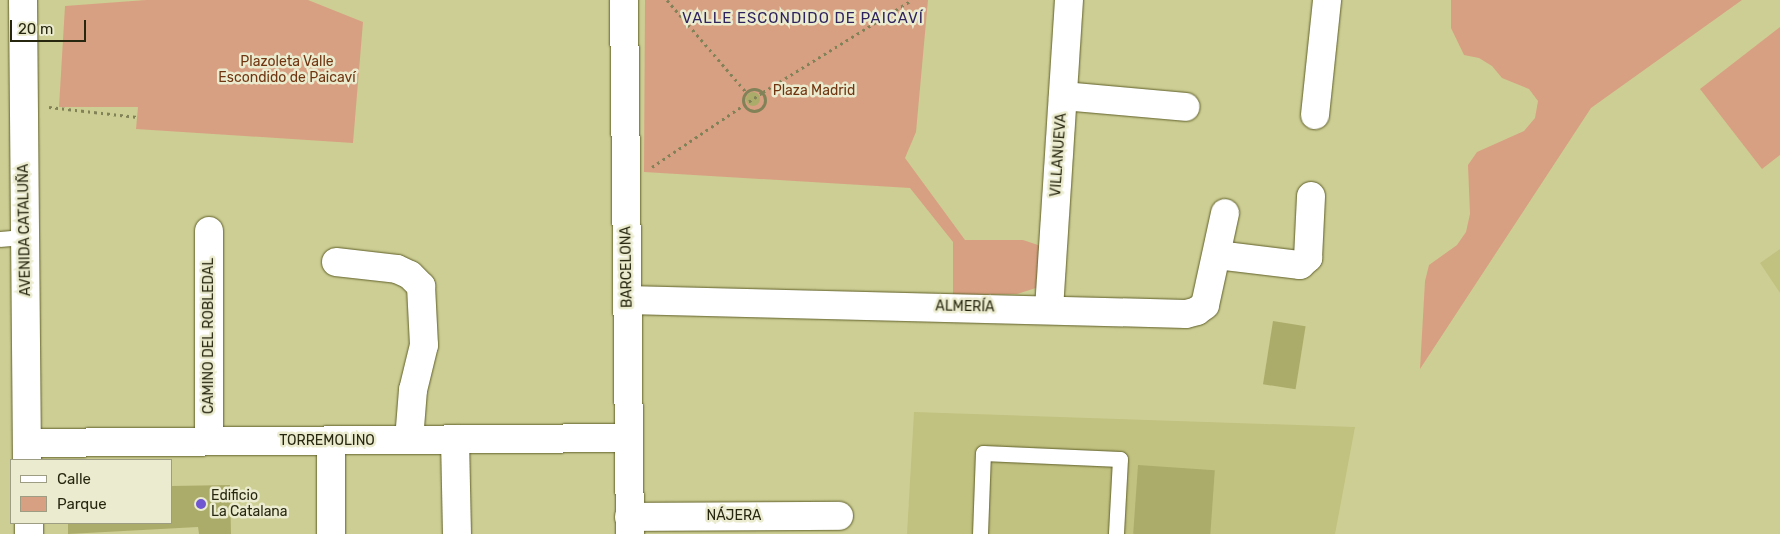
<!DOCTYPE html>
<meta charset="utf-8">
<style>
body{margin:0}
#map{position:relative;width:1780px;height:534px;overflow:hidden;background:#cdce94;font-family:Rubik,sans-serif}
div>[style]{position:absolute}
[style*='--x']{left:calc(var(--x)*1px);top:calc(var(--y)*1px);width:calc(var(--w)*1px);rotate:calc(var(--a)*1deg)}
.built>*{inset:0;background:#c1c280}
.green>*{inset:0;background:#d8a082}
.building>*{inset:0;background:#acac6a;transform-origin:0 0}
.round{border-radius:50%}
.path>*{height:3px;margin-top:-1.5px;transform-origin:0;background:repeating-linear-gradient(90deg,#828258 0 2.5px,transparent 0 6.5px)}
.path>.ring{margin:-1.5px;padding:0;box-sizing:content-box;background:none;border:3px solid #828258;border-radius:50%}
.roads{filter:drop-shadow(0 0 1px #606029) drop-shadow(0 0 1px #606029)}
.service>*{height:15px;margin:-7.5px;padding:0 7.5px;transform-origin:7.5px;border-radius:7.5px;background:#fff}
.minor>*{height:28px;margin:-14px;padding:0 14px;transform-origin:14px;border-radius:14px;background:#fff}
.tertiary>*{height:28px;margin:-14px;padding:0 14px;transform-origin:14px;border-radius:14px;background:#fff}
.dots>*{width:14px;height:14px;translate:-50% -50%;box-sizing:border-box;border:2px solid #ebeccf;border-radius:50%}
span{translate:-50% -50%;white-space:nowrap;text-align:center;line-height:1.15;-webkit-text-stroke:5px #ebeccf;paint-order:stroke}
.park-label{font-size:14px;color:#703612}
.street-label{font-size:14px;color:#272710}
.poi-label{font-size:14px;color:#272710}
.left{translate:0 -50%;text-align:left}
.neighbourhood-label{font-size:15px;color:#2f235e;letter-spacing:1px}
.legend{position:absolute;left:10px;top:459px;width:162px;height:65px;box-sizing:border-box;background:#ebeccf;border:1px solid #9d9d83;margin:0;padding:6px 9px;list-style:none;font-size:15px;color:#272710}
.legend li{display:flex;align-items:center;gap:10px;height:25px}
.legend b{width:25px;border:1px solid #9d9d83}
.scale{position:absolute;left:10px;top:20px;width:76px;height:22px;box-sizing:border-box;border:2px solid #272710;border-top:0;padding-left:6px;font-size:15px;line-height:18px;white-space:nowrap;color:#272710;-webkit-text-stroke:4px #ebeccf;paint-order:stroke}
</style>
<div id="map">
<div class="built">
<div style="clip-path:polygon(1780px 249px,1780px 293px,1760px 263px)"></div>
<div style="clip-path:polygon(914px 412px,1355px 427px,1335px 534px,907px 534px)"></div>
</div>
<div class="green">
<div style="clip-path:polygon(146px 0,308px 0,363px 22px,353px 143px,136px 129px,138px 107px,59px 107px,65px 6px)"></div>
<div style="clip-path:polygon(645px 0,928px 0,916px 132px,905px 158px,965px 240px,1023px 240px,1047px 248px,1039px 287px,1017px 294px,953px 295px,953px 242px,910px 188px,644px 172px)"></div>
<div style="clip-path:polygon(1451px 0,1742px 0,1591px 108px,1420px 369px,1425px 281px,1429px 265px,1457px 245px,1466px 232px,1470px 214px,1468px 165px,1477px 152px,1524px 131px,1535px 118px,1538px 101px,1529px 89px,1502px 78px,1492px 66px,1479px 58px,1464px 55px,1451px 28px)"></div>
<div style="clip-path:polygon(1780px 27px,1780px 155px,1762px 169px,1700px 89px)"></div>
</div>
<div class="building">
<div class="round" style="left:746px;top:92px;width:14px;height:14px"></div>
<div style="left:1273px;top:321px;width:33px;height:64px;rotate:9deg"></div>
<div style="left:1138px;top:465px;width:77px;height:69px;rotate:4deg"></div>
<div style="clip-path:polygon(230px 485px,231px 534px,199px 534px,198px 527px,68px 534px,68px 523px,171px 523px,171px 486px)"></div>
</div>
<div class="path">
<div style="--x:667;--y:0;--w:121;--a:49.3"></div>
<div class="ring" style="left:743px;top:89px;width:19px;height:19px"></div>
<div style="--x:49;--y:107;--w:89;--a:6.5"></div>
<div style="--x:652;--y:167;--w:134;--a:-34"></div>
<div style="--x:763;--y:92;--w:175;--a:-31.7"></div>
</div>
<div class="roads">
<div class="service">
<div style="--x:0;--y:239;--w:25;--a:-5"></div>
<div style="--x:980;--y:534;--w:81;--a:-87.9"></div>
<div style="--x:983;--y:453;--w:137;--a:2.5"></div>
<div style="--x:1120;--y:459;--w:75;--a:93.1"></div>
</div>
<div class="minor">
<div style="--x:624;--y:0;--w:534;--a:89.36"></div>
<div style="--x:1063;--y:96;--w:123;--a:5.1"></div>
<div style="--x:1315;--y:115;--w:116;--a:-84"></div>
<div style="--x:209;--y:231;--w:210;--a:90"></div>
<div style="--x:1217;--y:255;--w:84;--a:6.9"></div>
<div style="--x:1300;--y:265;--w:11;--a:-41"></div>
<div style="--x:1308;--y:258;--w:62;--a:-87.2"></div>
<div style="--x:336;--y:262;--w:61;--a:6.5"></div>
<div style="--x:397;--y:269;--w:14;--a:25"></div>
<div style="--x:410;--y:275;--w:16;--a:45"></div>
<div style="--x:421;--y:286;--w:59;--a:87.1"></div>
<div style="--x:424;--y:345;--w:46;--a:103.7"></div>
<div style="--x:413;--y:390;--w:50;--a:94.6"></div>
<div style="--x:627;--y:300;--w:559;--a:1.43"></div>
<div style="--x:1186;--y:314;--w:11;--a:-15"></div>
<div style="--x:1197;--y:311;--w:10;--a:-37"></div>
<div style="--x:1205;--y:305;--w:94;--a:-77.7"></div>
<div style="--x:1049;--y:309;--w:310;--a:-86.3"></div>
<div style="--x:455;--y:439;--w:95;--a:88.8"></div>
<div style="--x:331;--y:441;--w:93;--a:90"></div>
<div style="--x:27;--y:443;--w:600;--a:-0.48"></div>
<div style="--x:629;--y:517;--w:210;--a:-0.3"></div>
</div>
<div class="tertiary">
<div style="--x:23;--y:0;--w:460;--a:89.5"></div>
<div style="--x:29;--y:523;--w:11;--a:90"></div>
</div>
</div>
<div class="dots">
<div style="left:201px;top:504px;background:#7056d0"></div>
</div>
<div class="park-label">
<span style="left:287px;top:70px">Plazoleta Valle<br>Escondido de Paicaví</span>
<span style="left:814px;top:91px">Plaza Madrid</span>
</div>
<div class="street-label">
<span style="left:1059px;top:155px;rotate:-86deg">VILLANUEVA</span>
<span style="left:25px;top:230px;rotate:-91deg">AVENIDA CATALUÑA</span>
<span style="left:627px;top:267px;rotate:-91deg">BARCELONA</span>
<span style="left:965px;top:307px;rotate:1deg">ALMERÍA</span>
<span style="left:209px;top:336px;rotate:-90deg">CAMINO DEL ROBLEDAL</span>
<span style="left:327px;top:441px">TORREMOLINO</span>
<span style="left:734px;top:516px">NÁJERA</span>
</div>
<div class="poi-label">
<span class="left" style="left:211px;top:504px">Edificio<br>La Catalana</span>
</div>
<div class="neighbourhood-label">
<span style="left:803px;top:19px">VALLE ESCONDIDO DE PAICAVÍ</span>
</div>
<ul class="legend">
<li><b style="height:6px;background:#fff"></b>Calle</li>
<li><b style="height:14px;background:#d8a082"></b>Parque</li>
</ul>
<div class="scale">20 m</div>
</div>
